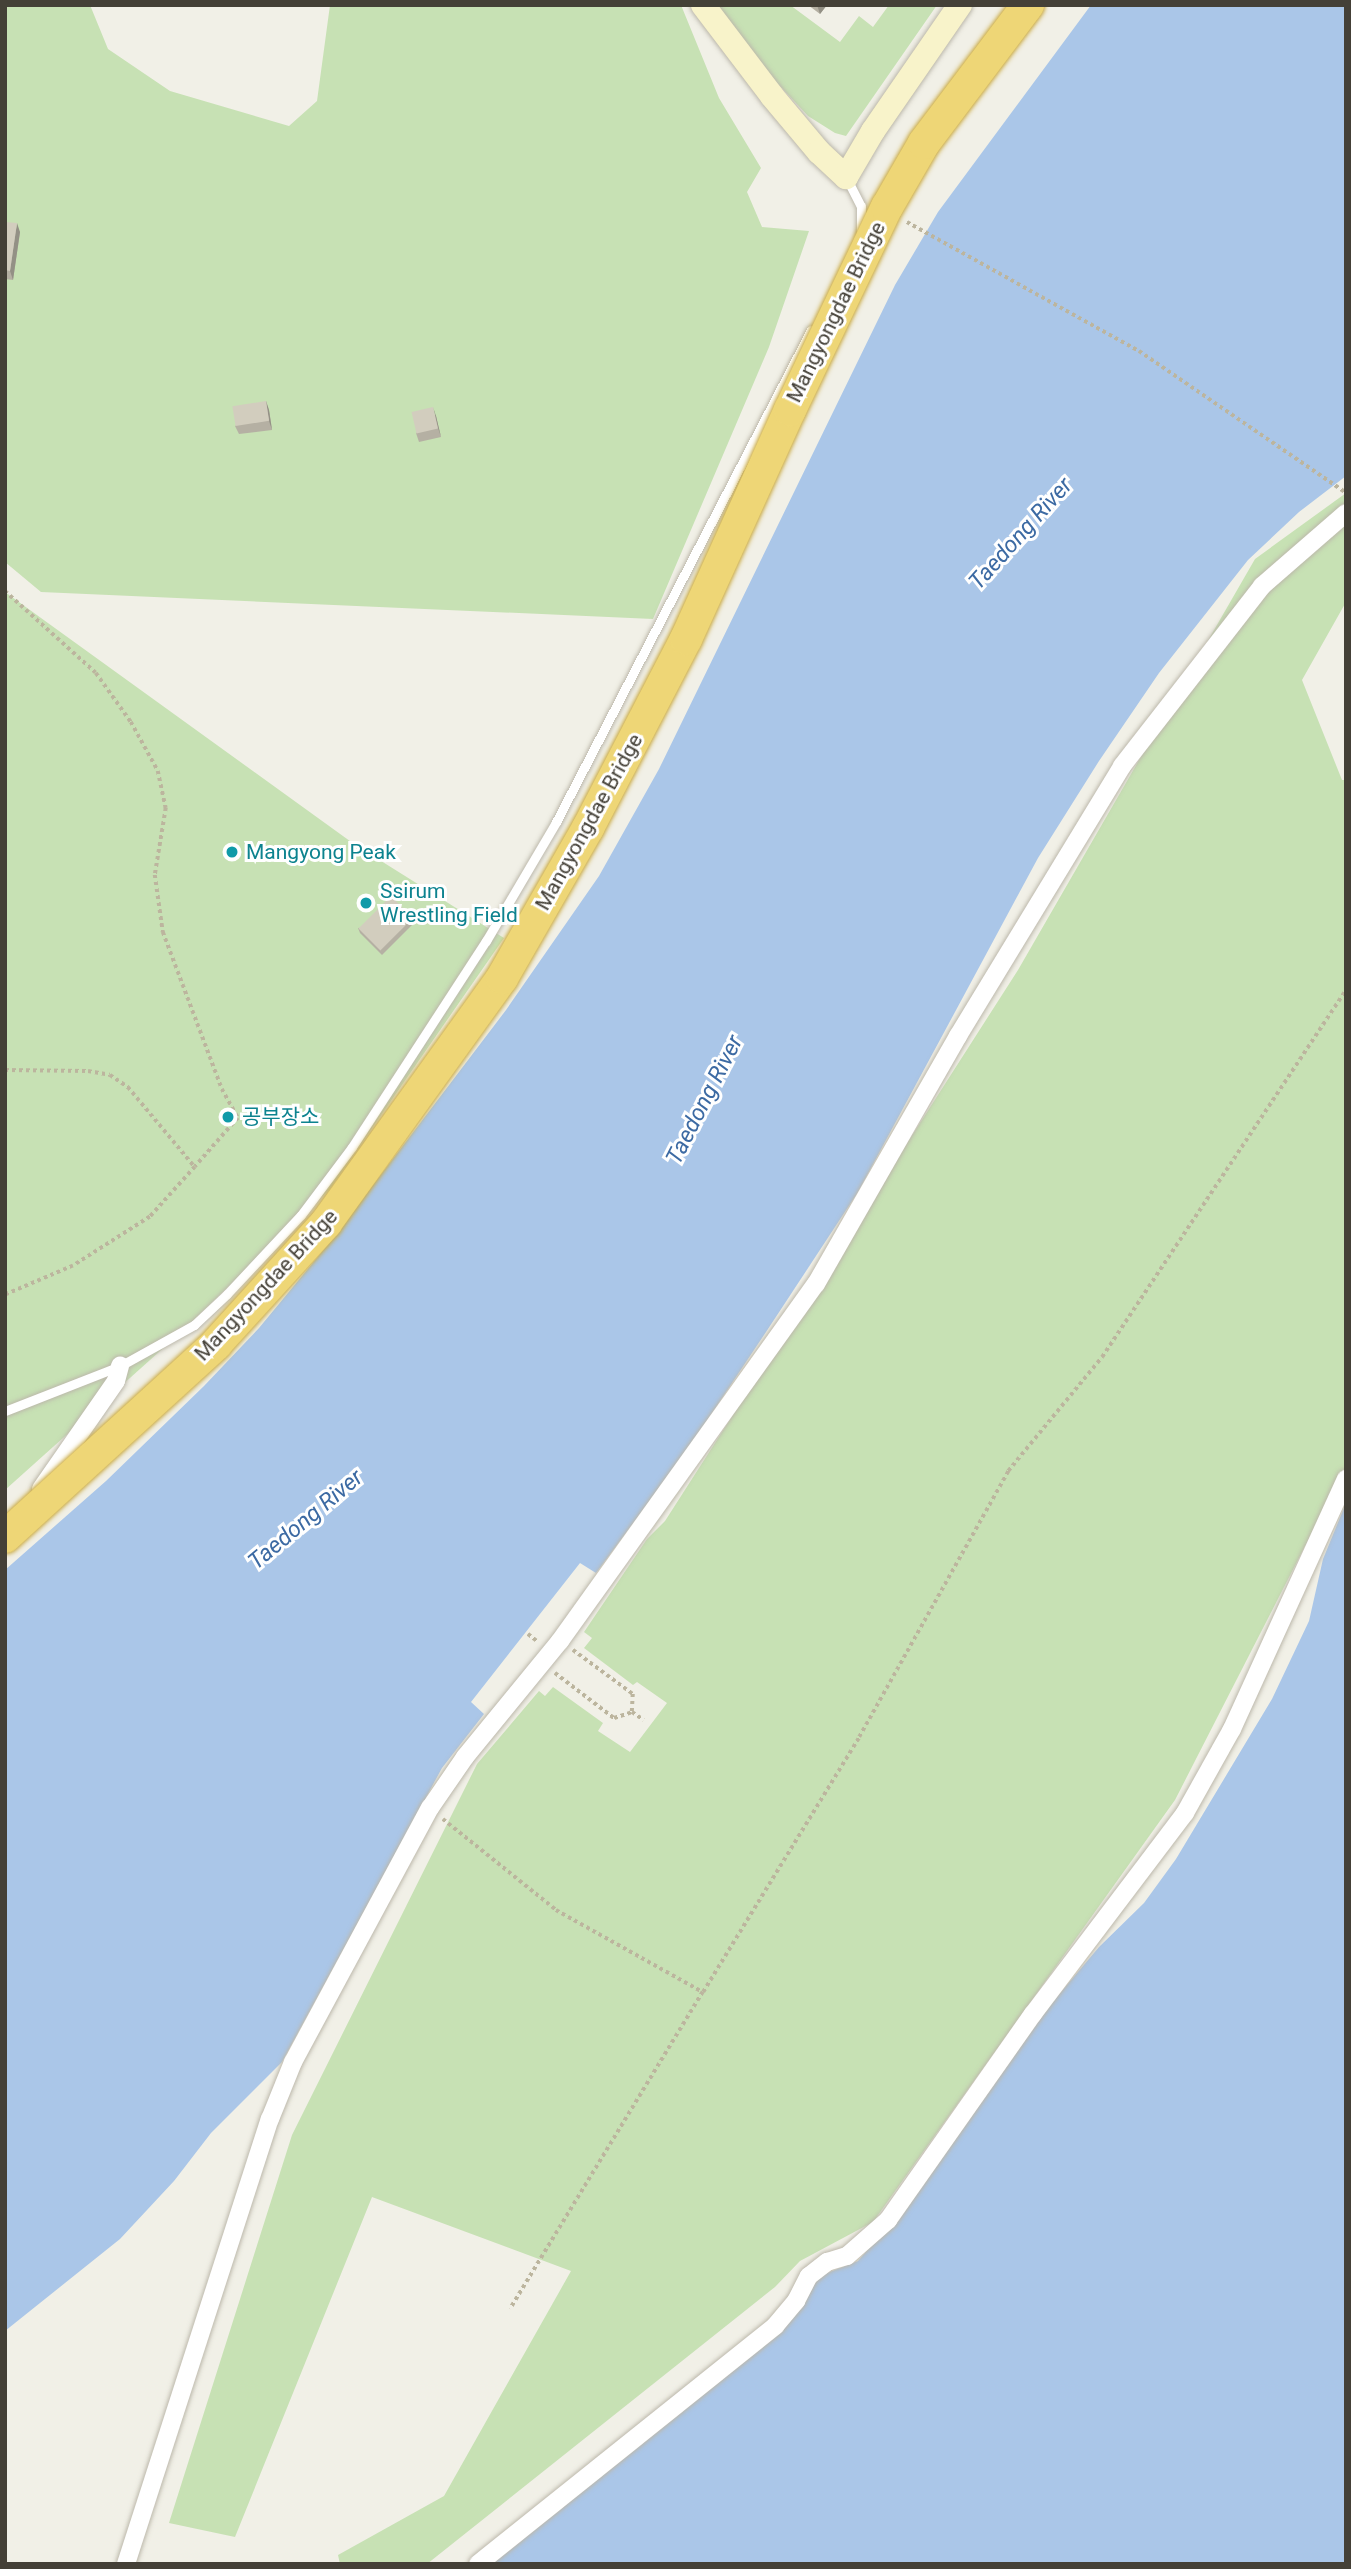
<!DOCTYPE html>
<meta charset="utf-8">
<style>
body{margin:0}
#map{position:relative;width:1351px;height:2569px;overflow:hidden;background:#f1f0e7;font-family:Roboto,"Noto Sans KR",sans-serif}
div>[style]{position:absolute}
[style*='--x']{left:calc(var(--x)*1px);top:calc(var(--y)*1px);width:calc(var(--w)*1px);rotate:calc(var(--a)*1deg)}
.green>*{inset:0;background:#c7e1b4}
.water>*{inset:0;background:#aac6e8}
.path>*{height:3.5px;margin-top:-1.75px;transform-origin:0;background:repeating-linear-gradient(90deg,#bcb59e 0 3.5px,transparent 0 7px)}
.roads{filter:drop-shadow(0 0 2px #bcb8ab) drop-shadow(0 0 2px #bcb8ab)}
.lane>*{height:9px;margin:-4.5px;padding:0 4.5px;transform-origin:4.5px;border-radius:4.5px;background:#fff}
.street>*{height:18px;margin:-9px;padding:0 9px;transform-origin:9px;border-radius:9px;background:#fff}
.secondary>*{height:24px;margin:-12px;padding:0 12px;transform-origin:12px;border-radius:12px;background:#f8f3ca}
.bridges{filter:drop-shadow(0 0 2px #cbac47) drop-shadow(0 0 2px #cbac47)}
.highway-bridge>*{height:32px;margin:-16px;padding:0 16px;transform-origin:16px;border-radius:16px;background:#eed676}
.wall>*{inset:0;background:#b5b0a3}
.shaded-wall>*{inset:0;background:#939085;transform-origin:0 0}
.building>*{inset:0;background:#d2cdbe;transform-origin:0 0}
.dots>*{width:19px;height:19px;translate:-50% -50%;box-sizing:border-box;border:4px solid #fff;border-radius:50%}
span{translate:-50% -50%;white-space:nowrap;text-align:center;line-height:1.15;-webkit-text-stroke:6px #fff;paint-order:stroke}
.street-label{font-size:21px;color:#444037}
.culture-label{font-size:21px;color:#0d838f}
.left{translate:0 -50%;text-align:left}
.water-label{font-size:23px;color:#3c6aa3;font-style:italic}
.frame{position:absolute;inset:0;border:7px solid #444037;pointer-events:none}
</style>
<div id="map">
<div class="green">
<div style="clip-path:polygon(5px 5px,90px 5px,108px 49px,170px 91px,289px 126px,317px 101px,330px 5px,681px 5px,719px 98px,761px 168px,747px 192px,762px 227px,809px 231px,769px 347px,653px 619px,41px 592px,5px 562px)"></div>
<div style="clip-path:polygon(714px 5px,790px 5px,840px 42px,859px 16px,873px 27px,889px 5px,937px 5px,846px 136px,835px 133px,808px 116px,768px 73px)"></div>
<div style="clip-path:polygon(1346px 493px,1346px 602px,1302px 680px,1342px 780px,1346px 780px,1346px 1466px,1175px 1800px,873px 2222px,800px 2261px,775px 2287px,427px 2564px,340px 2564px,338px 2555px,444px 2496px,571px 2271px,372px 2197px,235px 2537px,169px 2523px,292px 2135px,477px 1764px,539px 1691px,545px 1696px,553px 1687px,603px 1723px,598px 1731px,630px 1752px,667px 1703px,637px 1682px,633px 1685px,584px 1648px,592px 1638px,584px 1632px,647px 1539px,665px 1521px,1018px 970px,1255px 559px)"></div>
<div style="clip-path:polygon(5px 592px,354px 844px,504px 938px,329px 1190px,179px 1334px,5px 1490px)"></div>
</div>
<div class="water">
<div style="clip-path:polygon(1091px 5px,1346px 5px,1346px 476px,1299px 512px,1248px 560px,1159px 673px,1099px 761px,1038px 858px,858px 1192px,768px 1329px,686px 1452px,596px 1573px,580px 1563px,471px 1702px,484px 1714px,442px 1768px,282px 2062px,211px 2133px,174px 2181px,120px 2239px,5px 2331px,5px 1570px,106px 1481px,204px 1386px,259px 1328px,326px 1247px,506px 1010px,599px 876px,659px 769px,895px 285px,938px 212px)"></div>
<div style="clip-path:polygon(1346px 1503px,1346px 2564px,486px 2564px,696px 2398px,817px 2277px,858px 2261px,884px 2231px,1051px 2004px,1099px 1947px,1144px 1903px,1176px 1859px,1272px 1699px,1309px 1621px,1323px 1559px)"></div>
</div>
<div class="path">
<div style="--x:907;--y:222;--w:265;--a:29.1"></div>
<div style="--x:1139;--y:351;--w:251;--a:34.4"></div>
<div style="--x:5;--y:591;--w:122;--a:42"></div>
<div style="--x:96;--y:673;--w:60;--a:54.5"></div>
<div style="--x:131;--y:722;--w:56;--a:61.1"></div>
<div style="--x:158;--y:771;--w:38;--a:78"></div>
<div style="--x:166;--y:808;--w:68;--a:99.3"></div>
<div style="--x:155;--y:875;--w:58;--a:82"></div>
<div style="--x:163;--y:932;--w:168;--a:69.4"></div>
<div style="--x:222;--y:1089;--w:33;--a:61"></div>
<div style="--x:238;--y:1118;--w:65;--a:131.3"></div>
<div style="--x:5;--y:1070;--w:83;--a:0.7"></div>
<div style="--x:88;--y:1071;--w:22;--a:10"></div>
<div style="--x:110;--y:1075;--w:22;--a:34"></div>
<div style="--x:128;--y:1087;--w:104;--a:50.1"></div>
<div style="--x:195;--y:1167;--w:67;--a:132"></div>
<div style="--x:150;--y:1217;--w:91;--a:147.5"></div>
<div style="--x:73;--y:1266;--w:74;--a:156.9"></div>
<div style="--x:528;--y:1634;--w:11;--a:38"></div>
<div style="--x:573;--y:1650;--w:74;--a:36.3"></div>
<div style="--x:633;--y:1694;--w:18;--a:93"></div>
<div style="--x:555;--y:1673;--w:74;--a:37.3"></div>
<div style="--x:614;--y:1718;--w:19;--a:-18"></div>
<div style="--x:632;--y:1712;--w:14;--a:34"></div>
<div style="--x:443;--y:1819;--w:145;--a:38.8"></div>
<div style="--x:556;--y:1910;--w:168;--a:29.2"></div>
<div style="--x:703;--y:1992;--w:371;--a:121.3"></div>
<div style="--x:703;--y:1992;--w:299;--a:-58.5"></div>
<div style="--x:859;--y:1737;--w:305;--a:-60.7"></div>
<div style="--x:1008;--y:1471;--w:148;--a:-50.5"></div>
<div style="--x:1102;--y:1357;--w:441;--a:-56.4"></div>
</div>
<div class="roads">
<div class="lane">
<div style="--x:847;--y:179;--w:30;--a:63"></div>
<div style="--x:861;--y:206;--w:28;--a:90"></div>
<div style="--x:5;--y:1411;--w:123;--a:-21.4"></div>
<div style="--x:120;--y:1366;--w:85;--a:-29"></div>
<div style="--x:194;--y:1325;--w:45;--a:-43.2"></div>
<div style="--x:227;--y:1294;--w:108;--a:-46.9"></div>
<div style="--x:301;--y:1215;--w:85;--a:-53.1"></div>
<div style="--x:352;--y:1147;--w:246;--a:-57"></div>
<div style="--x:486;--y:941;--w:138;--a:-59.5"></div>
<div style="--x:556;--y:822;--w:554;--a:-62.6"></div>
</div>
<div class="street">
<div style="--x:41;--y:1489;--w:131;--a:-55.2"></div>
<div style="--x:116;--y:1381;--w:16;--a:-75"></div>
<div style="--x:126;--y:2564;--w:468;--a:-72.1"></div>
<div style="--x:270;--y:2119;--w:61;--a:-68"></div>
<div style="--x:293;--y:2062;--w:289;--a:-61.7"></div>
<div style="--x:430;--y:1808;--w:62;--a:-55.5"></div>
<div style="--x:465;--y:1757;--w:150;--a:-50.7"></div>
<div style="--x:560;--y:1641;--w:439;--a:-54.4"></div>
<div style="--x:816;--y:1284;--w:286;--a:-60.2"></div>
<div style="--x:958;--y:1036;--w:316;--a:-58.7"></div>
<div style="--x:1122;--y:766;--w:228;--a:-52.1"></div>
<div style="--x:1262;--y:586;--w:111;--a:-41"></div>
<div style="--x:478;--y:2564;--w:381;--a:-38.7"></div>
<div style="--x:775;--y:2326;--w:33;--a:-50"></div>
<div style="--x:796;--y:2301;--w:28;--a:-63"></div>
<div style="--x:809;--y:2276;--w:23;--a:-38"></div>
<div style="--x:827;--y:2262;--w:21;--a:-17"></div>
<div style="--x:847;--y:2256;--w:55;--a:-41.3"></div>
<div style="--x:888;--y:2220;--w:252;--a:-54.9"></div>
<div style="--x:1033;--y:2014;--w:252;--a:-52.9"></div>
<div style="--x:1185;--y:1813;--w:96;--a:-60.8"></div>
<div style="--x:1232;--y:1729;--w:275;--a:-65.5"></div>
</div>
<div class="secondary">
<div style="--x:703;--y:5;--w:114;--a:52.8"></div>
<div style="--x:772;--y:96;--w:73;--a:50"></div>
<div style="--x:819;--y:152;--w:37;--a:43"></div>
<div style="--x:846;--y:177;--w:53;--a:-59.6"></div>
<div style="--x:873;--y:131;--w:153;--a:-55.4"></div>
</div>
</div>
<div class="bridges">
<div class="highway-bridge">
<div style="--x:5;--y:1537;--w:286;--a:-42.4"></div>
<div style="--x:216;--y:1344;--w:164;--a:-47.7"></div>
<div style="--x:326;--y:1223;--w:302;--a:-54.3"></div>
<div style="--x:502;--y:978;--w:173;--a:-60.2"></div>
<div style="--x:588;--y:828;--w:213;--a:-62.6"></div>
<div style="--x:686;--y:639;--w:252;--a:-65.6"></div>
<div style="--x:790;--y:410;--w:225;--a:-64.5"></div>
<div style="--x:887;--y:207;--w:74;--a:-60"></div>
<div style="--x:924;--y:143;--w:173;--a:-53"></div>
</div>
</div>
<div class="wall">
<div style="clip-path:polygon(808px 5px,827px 5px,820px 14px)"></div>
<div style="clip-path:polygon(5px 222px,20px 232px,13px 280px,5px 279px)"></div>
<div style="clip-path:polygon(266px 401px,269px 410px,272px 430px,239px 434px,235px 426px)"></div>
<div style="clip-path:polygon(436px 416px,441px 437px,419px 442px,416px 433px)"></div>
<div style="clip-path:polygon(414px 923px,382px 955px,360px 933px,358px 928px)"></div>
</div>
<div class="shaded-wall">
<div style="clip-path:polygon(817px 5px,827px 5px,820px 14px)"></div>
<div style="clip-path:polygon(17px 223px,20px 232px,13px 280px,10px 271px)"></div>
<div style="clip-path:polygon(266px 401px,269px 410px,272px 430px,269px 421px)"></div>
<div style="clip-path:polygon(433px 407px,436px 416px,441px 437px,438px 428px)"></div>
<div style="left:413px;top:918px;width:5px;height:45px;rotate:79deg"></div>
</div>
<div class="building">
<div style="clip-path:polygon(5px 222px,17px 223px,10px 271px,5px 270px)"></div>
<div style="left:266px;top:401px;width:20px;height:34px;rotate:81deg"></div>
<div style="left:433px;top:407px;width:22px;height:22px;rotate:77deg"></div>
<div style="left:391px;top:896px;width:31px;height:46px;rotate:45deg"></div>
</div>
<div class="dots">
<div style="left:232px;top:852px;background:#0f9aa8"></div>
<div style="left:366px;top:903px;background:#0f9aa8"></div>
<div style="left:228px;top:1117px;background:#0f9aa8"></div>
</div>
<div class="street-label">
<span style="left:836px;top:312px;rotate:-64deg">Mangyongdae Bridge</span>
<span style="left:589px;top:822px;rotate:-61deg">Mangyongdae Bridge</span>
<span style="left:266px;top:1285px;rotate:-47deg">Mangyongdae Bridge</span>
</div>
<div class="culture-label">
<span class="left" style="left:246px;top:852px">Mangyong Peak</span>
<span class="left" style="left:380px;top:903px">Ssirum<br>Wrestling Field</span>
<span class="left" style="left:242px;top:1117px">공부장소</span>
</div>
<div class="water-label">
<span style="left:1021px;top:534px;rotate:-48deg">Taedong River</span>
<span style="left:705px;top:1100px;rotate:-63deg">Taedong River</span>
<span style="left:306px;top:1520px;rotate:-40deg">Taedong River</span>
</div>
<div class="frame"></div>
</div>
